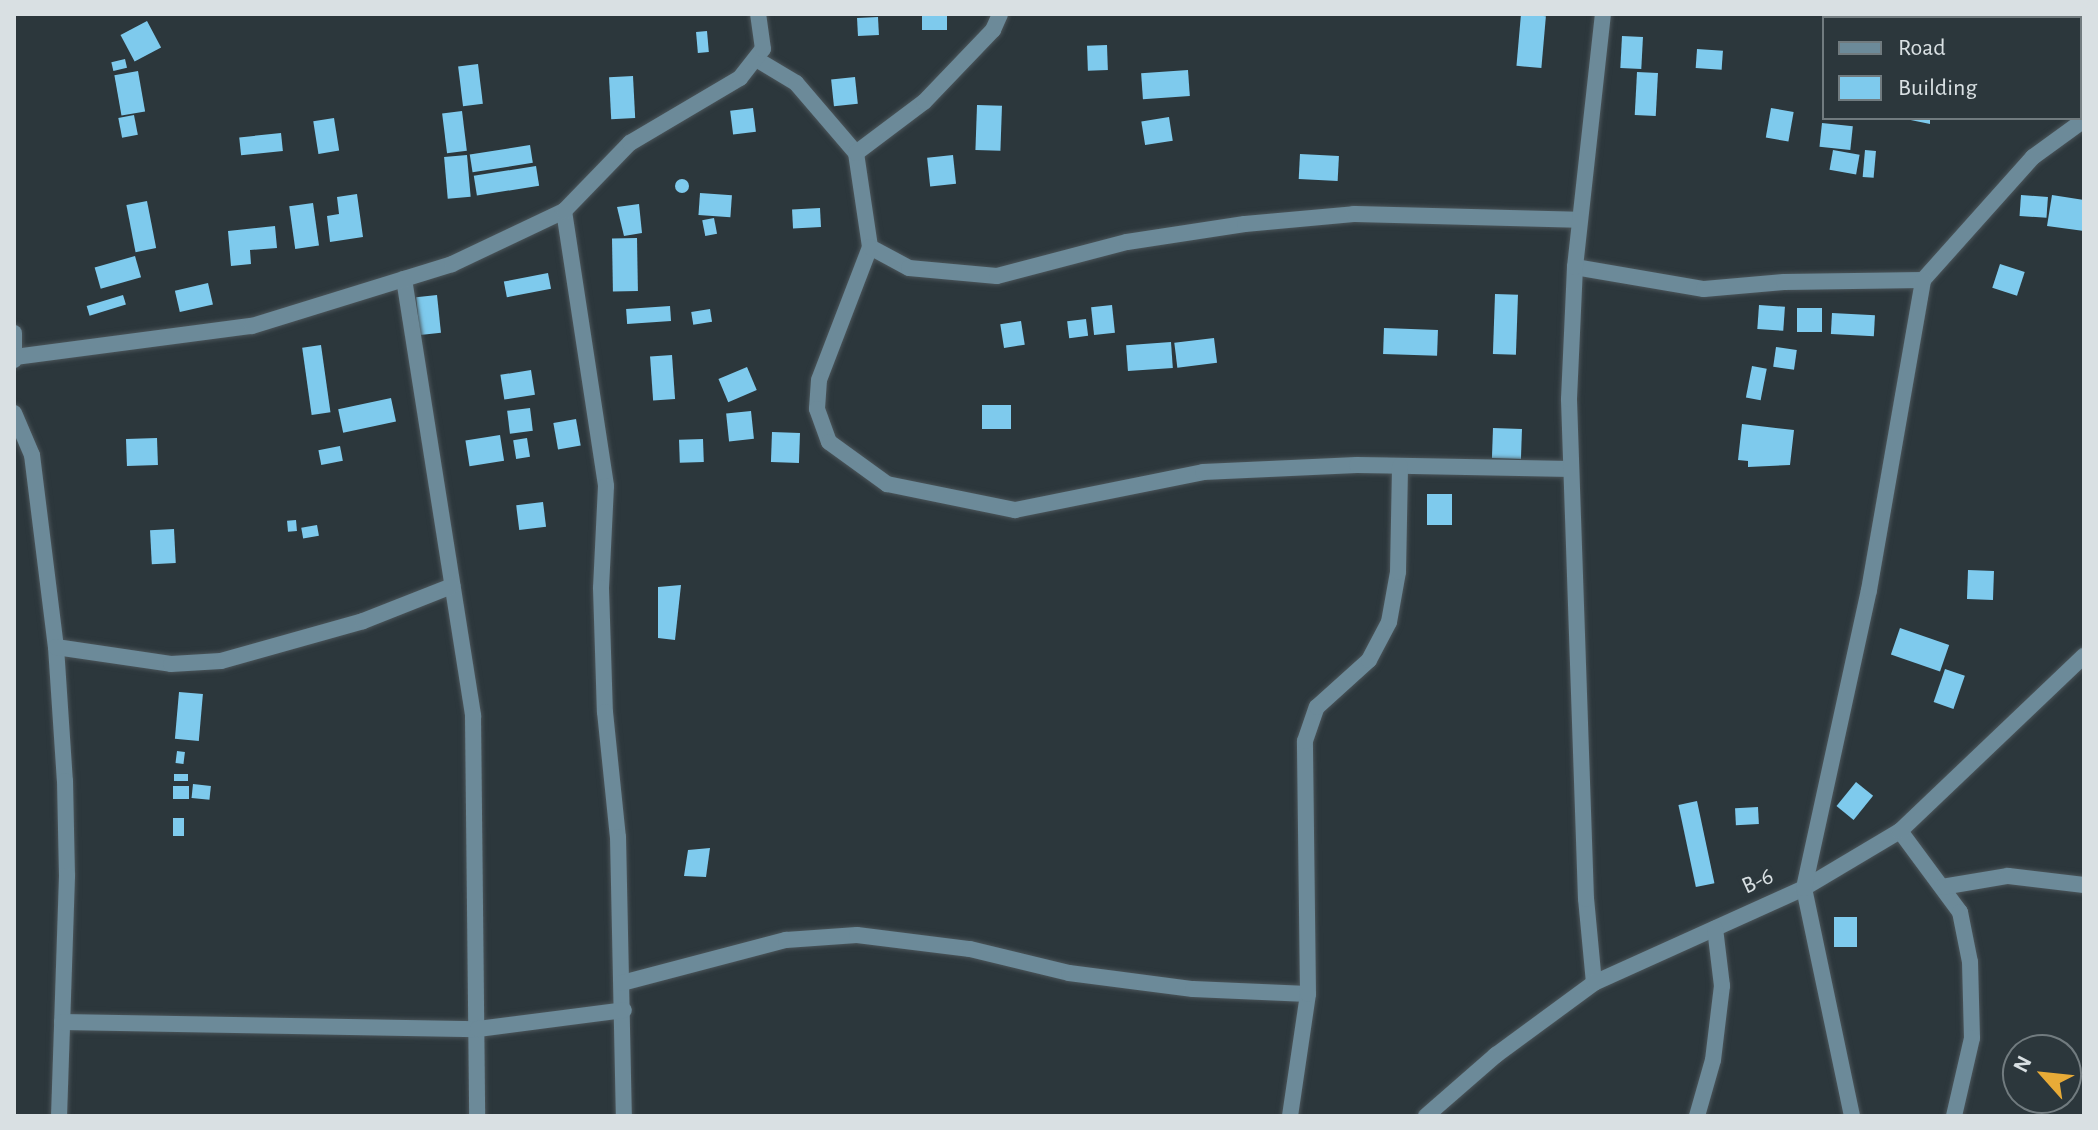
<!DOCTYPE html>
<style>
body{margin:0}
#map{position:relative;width:2098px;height:1130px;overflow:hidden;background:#2c373c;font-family:"Alegreya Sans",sans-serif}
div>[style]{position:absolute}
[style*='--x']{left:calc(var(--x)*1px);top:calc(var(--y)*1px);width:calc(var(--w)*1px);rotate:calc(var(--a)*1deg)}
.building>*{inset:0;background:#7ecaed;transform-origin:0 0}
.round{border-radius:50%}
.roads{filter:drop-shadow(0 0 2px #4b555a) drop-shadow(0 0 2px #4b555a)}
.street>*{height:16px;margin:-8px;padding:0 8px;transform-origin:8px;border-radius:8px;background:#6c8a99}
span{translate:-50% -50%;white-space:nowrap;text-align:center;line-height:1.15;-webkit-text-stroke:8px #2c373c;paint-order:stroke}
.street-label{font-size:24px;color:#d9e0e3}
.frame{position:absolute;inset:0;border:16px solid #d9e0e3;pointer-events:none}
.legend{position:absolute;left:1822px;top:16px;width:260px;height:104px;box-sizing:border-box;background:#2c373c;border:2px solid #717b7f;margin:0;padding:10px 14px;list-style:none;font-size:24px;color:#d9e0e3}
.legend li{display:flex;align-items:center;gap:16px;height:40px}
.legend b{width:40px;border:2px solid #717b7f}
.north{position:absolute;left:2002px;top:1034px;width:80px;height:80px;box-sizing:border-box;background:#2c373c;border:2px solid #717b7f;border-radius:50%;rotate:297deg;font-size:22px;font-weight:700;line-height:32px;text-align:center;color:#d9e0e3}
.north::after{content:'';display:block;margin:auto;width:28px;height:36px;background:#e8ab37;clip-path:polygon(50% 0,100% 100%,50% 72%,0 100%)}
</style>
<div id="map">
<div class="building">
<div style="left:922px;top:14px;width:25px;height:16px"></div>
<div style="left:1521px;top:14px;width:25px;height:52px;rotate:5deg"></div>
<div style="left:878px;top:17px;width:18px;height:21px;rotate:87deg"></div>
<div style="left:147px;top:21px;width:30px;height:30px;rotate:62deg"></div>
<div style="left:707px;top:31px;width:21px;height:11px;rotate:85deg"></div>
<div style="left:1622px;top:36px;width:21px;height:32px;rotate:3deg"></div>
<div style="left:1107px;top:45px;width:25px;height:20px;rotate:88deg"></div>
<div style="left:1697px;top:49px;width:26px;height:19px;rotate:4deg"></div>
<div style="left:125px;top:59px;width:9px;height:14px;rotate:77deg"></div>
<div style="left:478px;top:64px;width:40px;height:20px;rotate:83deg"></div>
<div style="left:1188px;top:70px;width:26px;height:47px;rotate:86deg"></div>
<div style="left:138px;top:71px;width:41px;height:24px;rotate:80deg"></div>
<div style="left:1637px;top:72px;width:21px;height:43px;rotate:3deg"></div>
<div style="left:633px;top:76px;width:42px;height:24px;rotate:87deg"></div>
<div style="left:855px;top:77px;width:27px;height:24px;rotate:84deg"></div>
<div style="left:977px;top:105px;width:25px;height:45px;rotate:2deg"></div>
<div style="left:753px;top:108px;width:24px;height:23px;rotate:83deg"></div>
<div style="left:1771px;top:108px;width:23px;height:30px;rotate:10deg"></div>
<div style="left:462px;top:111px;width:40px;height:20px;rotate:83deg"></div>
<div style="left:134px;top:115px;width:20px;height:16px;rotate:79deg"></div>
<div style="left:1169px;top:117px;width:24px;height:28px;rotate:81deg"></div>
<div style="left:334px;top:118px;width:33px;height:21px;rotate:81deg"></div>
<div style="clip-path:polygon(1901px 118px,1930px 118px,1930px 124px)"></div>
<div style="left:1822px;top:123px;width:31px;height:24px;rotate:6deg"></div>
<div style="left:281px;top:133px;width:18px;height:42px;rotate:84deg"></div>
<div style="left:530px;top:145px;width:18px;height:61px;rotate:81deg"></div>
<div style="left:1833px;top:150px;width:27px;height:20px;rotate:10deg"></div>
<div style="left:1865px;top:150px;width:11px;height:27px;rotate:5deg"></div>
<div style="left:1300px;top:154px;width:39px;height:25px;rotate:3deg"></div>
<div style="left:467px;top:155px;width:42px;height:23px;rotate:85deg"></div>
<div style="left:953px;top:155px;width:29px;height:26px;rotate:84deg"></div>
<div style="left:536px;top:166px;width:20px;height:63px;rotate:81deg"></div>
<div class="round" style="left:675px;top:179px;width:14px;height:14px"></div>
<div style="left:700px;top:193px;width:32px;height:22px;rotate:4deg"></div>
<div style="clip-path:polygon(357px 194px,363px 237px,330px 242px,327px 216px,339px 214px,337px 197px)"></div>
<div style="left:2021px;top:195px;width:27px;height:21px;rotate:4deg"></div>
<div style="clip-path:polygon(2052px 195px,2084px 200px,2084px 231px,2047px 226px)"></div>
<div style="left:147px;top:201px;width:48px;height:21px;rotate:79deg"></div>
<div style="left:313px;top:203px;width:43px;height:24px;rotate:82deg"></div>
<div style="clip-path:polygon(639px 204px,642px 233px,624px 236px,617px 207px)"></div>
<div style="left:820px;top:208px;width:19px;height:28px;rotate:87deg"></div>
<div style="left:714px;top:218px;width:16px;height:12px;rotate:79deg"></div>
<div style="clip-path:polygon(275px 226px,277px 248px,250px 250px,251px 264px,231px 266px,228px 231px)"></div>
<div style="left:637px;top:238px;width:53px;height:25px;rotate:89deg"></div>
<div style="left:135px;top:256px;width:22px;height:42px;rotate:74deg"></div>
<div style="left:2000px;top:264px;width:26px;height:25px;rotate:18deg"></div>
<div style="left:548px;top:273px;width:16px;height:45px;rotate:79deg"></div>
<div style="left:208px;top:283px;width:22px;height:34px;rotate:77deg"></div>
<div style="left:1495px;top:294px;width:23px;height:60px;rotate:2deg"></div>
<div style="left:123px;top:295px;width:10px;height:38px;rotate:73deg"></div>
<div style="left:437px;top:295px;width:38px;height:21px;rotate:84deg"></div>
<div style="left:1112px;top:305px;width:28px;height:21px;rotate:84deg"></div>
<div style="left:1759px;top:305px;width:26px;height:24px;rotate:4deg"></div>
<div style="left:670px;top:306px;width:15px;height:44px;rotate:86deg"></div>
<div style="left:1797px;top:308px;width:25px;height:24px"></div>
<div style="left:710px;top:309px;width:13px;height:19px;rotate:81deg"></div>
<div style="left:1832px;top:313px;width:43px;height:21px;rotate:3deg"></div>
<div style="left:1086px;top:319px;width:17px;height:19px;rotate:83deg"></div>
<div style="left:1021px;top:321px;width:24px;height:21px;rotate:81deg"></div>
<div style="left:1384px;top:328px;width:54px;height:26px;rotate:2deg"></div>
<div style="left:1214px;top:338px;width:25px;height:40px;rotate:83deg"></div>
<div style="left:1171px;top:342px;width:26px;height:45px;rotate:86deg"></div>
<div style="left:321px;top:345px;width:68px;height:19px;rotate:82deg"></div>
<div style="left:1776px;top:347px;width:21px;height:20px;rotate:8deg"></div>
<div style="left:672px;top:355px;width:44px;height:22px;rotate:86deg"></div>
<div style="left:1752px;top:366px;width:15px;height:32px;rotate:11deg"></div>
<div style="left:747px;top:367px;width:25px;height:31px;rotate:67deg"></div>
<div style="left:531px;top:370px;width:25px;height:31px;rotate:81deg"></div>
<div style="left:391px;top:398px;width:24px;height:54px;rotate:78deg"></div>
<div style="left:1011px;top:405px;width:24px;height:29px;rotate:90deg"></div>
<div style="left:530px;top:408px;width:23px;height:23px;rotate:83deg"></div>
<div style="left:751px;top:411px;width:28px;height:25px;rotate:84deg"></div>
<div style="left:576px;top:419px;width:27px;height:23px;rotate:80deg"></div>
<div style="clip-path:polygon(1742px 424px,1794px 430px,1790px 465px,1748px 467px,1748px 461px,1738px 460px)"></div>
<div style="left:1493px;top:428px;width:29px;height:30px;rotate:2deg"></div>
<div style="left:772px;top:432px;width:28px;height:30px;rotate:2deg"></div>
<div style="left:500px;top:435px;width:26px;height:35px;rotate:81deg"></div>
<div style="left:157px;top:438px;width:27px;height:31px;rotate:88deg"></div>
<div style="left:527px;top:438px;width:19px;height:14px;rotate:81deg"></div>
<div style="left:703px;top:439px;width:23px;height:24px;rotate:88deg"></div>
<div style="left:340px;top:446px;width:15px;height:22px;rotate:79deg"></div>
<div style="left:1427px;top:494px;width:25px;height:31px"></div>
<div style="left:543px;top:502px;width:25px;height:27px;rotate:83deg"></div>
<div style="left:296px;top:520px;width:11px;height:9px;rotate:85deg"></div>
<div style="left:317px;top:525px;width:11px;height:16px;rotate:80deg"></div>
<div style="left:174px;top:529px;width:34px;height:24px;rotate:87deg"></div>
<div style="left:1968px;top:570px;width:26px;height:29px;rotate:2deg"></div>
<div style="clip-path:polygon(681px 585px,675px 640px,658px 638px,658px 587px)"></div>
<div style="left:1900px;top:628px;width:52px;height:28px;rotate:19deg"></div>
<div style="left:1945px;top:669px;width:21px;height:35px;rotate:19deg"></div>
<div style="left:179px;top:692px;width:24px;height:47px;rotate:5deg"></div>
<div style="left:177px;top:751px;width:8px;height:12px;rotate:7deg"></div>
<div style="left:174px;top:774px;width:14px;height:7px"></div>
<div style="left:1856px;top:782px;width:22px;height:31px;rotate:39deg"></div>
<div style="left:193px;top:784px;width:18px;height:14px;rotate:6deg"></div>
<div style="left:173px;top:786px;width:16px;height:13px"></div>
<div style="left:1697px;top:801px;width:84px;height:19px;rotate:78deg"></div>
<div style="left:1758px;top:807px;width:17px;height:23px;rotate:87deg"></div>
<div style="left:173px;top:818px;width:11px;height:18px"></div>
<div style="clip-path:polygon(710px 848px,706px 877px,684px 876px,688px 850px)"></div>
<div style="left:1834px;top:917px;width:23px;height:30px"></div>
</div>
<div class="roads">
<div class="street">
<div style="--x:756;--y:59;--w:47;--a:31"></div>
<div style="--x:796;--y:83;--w:92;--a:49.4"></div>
<div style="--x:856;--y:153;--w:95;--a:81.5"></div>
<div style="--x:870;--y:247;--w:142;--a:111"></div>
<div style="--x:819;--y:380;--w:29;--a:94"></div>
<div style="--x:817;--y:409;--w:35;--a:70"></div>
<div style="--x:829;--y:442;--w:72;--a:35.9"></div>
<div style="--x:887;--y:484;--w:131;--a:11.5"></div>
<div style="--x:1015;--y:510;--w:192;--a:-11.4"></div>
<div style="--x:1203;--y:472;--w:154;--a:-2.6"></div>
<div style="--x:1357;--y:465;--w:214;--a:1.1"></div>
<div style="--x:856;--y:153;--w:85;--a:-36.9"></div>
<div style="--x:924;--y:102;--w:100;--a:-46.2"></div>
<div style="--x:993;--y:30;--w:17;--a:-66"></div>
<div style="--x:564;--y:211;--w:278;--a:81.3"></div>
<div style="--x:606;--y:486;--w:102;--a:92.8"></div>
<div style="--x:601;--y:588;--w:124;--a:88.2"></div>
<div style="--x:605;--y:712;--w:126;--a:84.1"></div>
<div style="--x:618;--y:837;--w:279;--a:88.8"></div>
<div style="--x:870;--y:247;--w:44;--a:28.3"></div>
<div style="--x:909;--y:268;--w:88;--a:5.2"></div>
<div style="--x:997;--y:276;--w:134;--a:-14.7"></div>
<div style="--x:1127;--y:242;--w:119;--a:-8.7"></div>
<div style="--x:1245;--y:224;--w:109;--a:-5.2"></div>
<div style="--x:1354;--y:214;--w:225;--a:1.5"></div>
<div style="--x:1575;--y:267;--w:131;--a:9.7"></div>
<div style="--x:1704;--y:289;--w:80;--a:-5"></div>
<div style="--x:1784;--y:282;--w:139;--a:-0.8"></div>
<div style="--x:1923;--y:280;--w:165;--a:-48.2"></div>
<div style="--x:2033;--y:157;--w:63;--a:-36"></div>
<div style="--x:404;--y:279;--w:442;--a:81"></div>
<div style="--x:473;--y:716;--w:400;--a:89.4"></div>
<div style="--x:14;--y:333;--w:27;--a:90"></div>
<div style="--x:15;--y:357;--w:239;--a:-7.5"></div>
<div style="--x:252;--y:326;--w:209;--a:-17.2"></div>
<div style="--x:452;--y:264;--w:124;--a:-25.3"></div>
<div style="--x:564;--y:211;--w:95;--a:-45.9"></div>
<div style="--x:630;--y:143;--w:128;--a:-30.6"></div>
<div style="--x:740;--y:78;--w:37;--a:-52"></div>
<div style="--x:763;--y:49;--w:35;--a:-98"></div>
<div style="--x:14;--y:413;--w:46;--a:66.8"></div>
<div style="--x:32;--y:455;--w:193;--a:82.9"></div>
<div style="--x:56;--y:647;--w:134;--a:86.2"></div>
<div style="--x:65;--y:781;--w:95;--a:88.8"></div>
<div style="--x:67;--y:876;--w:240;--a:91.9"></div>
<div style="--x:56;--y:647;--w:116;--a:8.4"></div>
<div style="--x:171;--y:664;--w:50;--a:-3.4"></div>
<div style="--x:221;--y:661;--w:148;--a:-15.7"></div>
<div style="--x:363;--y:621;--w:96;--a:-21.5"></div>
<div style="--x:1900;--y:831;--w:101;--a:53.5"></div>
<div style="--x:1960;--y:912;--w:51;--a:78.7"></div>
<div style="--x:1970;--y:962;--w:76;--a:88.5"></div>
<div style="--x:1972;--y:1038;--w:80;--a:103"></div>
<div style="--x:1942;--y:887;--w:67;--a:-9.5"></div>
<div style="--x:2008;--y:876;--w:77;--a:6.8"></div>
<div style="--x:622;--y:983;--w:170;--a:-14.7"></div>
<div style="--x:786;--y:940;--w:71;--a:-4"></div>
<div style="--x:857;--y:935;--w:114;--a:7.1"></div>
<div style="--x:970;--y:949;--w:102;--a:13.6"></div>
<div style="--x:1069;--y:973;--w:125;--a:7.4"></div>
<div style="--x:1193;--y:989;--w:115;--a:2.5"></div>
<div style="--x:1594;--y:983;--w:84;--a:-95.4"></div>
<div style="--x:1586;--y:899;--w:500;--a:-91.95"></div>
<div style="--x:1569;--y:399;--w:132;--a:-87.4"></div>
<div style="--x:1575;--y:267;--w:255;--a:-83.7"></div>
<div style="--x:62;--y:1022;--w:416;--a:1"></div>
<div style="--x:478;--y:1029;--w:147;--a:-7.4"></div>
<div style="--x:1290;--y:1116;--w:123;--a:-81.6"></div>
<div style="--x:1308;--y:994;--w:253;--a:-90.7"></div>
<div style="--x:1305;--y:741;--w:36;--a:-71"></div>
<div style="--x:1317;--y:707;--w:70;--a:-42.1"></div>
<div style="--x:1369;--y:660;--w:43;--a:-62.2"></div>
<div style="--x:1389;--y:622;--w:51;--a:-79.8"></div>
<div style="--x:1398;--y:572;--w:106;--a:-88.9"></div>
<div style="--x:1426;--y:1116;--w:93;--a:-41.1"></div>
<div style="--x:1496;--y:1055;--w:122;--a:-36.3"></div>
<div style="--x:1594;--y:983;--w:230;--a:-24.3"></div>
<div style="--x:1804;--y:888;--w:112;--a:-30.7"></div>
<div style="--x:1900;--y:831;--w:254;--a:-43.6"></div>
<div style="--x:1697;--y:1116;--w:58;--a:-74.1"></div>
<div style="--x:1713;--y:1060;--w:75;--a:-83.1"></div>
<div style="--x:1722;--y:986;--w:58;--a:-96.9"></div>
<div style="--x:1852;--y:1116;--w:233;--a:-101.9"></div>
<div style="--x:1804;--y:888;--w:305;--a:-77.7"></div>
<div style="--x:1869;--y:590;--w:315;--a:-80.1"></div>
</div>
</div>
<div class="street-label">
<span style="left:1758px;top:882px;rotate:-24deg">B-6</span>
</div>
<div class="frame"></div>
<ul class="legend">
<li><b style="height:10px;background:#6c8a99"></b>Road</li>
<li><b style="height:22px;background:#7ecaed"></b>Building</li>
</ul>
<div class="north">N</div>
</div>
